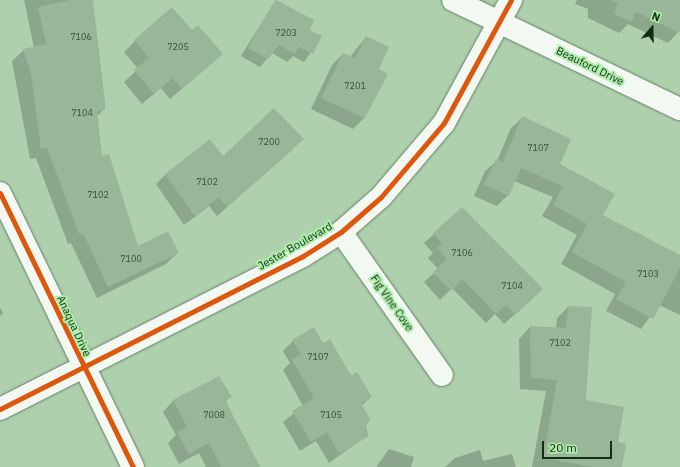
<!DOCTYPE html>
<style>
body{margin:0}
#map{position:relative;width:680px;height:467px;overflow:hidden;background:#aed0ad;font-family:"IBM Plex Sans",sans-serif}
div>[style]{position:absolute}
[style*='--x']{left:calc(var(--x)*1px);top:calc(var(--y)*1px);width:calc(var(--w)*1px);rotate:calc(var(--a)*1deg)}
.shadow>*{inset:0;background:#0003}
.building>*{inset:0;background:#9ab699}
.roads{filter:drop-shadow(0 0 1px #668167) drop-shadow(0 0 1px #668167)}
.minor>*{height:22px;margin:-11px;padding:0 11px;transform-origin:11px;border-radius:11px;background:#f3f8f3}
.tertiary>*{height:22px;margin:-11px;padding:0 11px;transform-origin:11px;border-radius:11px;background:#f3f8f3}
.cycleway>*{height:5px;margin:-2.5px;padding:0 2.5px;transform-origin:2.5px;border-radius:2.5px;background:#dd570c}
span{translate:-50% -50%;white-space:nowrap;text-align:center;line-height:1.15;-webkit-text-stroke:4px #adedab;paint-order:stroke}
.number-label{font-size:9px;color:#354e34}
.number-label span{-webkit-text-stroke-width:0}
.street-label{font-size:11px;color:#132c13}
.north{position:absolute;left:632px;top:8px;width:40px;height:40px;-webkit-text-stroke:3px #adedab;paint-order:stroke;rotate:20deg;font-size:11px;font-weight:700;line-height:16px;text-align:center;color:#132c13}
.north::after{content:'';display:block;margin:auto;width:14px;height:18px;background:#132c13;clip-path:polygon(50% 0,100% 100%,50% 72%,0 100%)}
.scale{position:absolute;left:542px;top:441px;width:70px;height:18px;box-sizing:border-box;border:2px solid #132c13;border-top:0;padding-left:5px;font-size:12px;line-height:14px;white-space:nowrap;color:#132c13;-webkit-text-stroke:3px #adedab;paint-order:stroke}
</style>
<div id="map">
<div class="shadow">
<div style="clip-path:polygon(24px 0,92px 0,104px 109px,96px 117px,102px 158px,138px 247px,177px 253px,166px 264px,97px 298px,71px 243px,68px 244px,36px 158px,30px 159px,12px 61px,24px 50px,34px 48px)"></div>
<div style="clip-path:polygon(276px 0,313px 20px,308px 30px,321px 37px,304px 62px,293px 56px,287px 62px,272px 53px,260px 67px,241px 56px)"></div>
<div style="clip-path:polygon(577px 0,680px 0,680px 30px,668px 43px,628px 24px,619px 33px,588px 18px,588px 9px,575px 4px)"></div>
<div style="clip-path:polygon(192px 31px,222px 54px,170px 99px,161px 88px,142px 104px,124px 82px,138px 69px,124px 52px,135px 41px)"></div>
<div style="clip-path:polygon(366px 37px,377px 70px,386px 74px,364px 118px,353px 129px,311px 109px,332px 65px,343px 54px,350px 57px)"></div>
<div style="clip-path:polygon(523px 117px,602px 216px,680px 256px,680px 315px,659px 305px,641px 329px,606px 311px,615px 294px,561px 264px,577px 235px,542px 216px,553px 197px,514px 181px,508px 195px,497px 206px,474px 196px,485px 171px,497px 161px,511px 128px)"></div>
<div style="clip-path:polygon(293px 149px,217px 216px,209px 206px,184px 225px,156px 184px,165px 175px,223px 157px)"></div>
<div style="clip-path:polygon(434px 234px,532px 299px,504px 324px,495px 314px,486px 323px,452px 288px,440px 300px,424px 282px,438px 269px,428px 258px,433px 253px,424px 243px)"></div>
<div style="clip-path:polygon(568px 307px,585px 401px,617px 443px,621px 467px,532px 467px,546px 391px,520px 389px,519px 339px,530px 327px,556px 329px,557px 318px)"></div>
<div style="clip-path:polygon(0 308px,3px 313px,0 316px)"></div>
<div style="clip-path:polygon(293px 341px,323px 344px,371px 397px,361px 406px,368px 435px,329px 463px,316px 441px,300px 451px,283px 422px,303px 406px,283px 370px,290px 363px,283px 351px)"></div>
<div style="clip-path:polygon(219px 377px,230px 397px,225px 402px,260px 467px,206px 467px,199px 453px,179px 464px,168px 443px,176px 435px,163px 412px,173px 401px)"></div>
<div style="clip-path:polygon(389px 449px,414px 457px,411px 467px,376px 467px)"></div>
<div style="clip-path:polygon(480px 450px,483px 461px,512px 454px,516px 467px,445px 467px,455px 458px)"></div>
</div>
<div class="building">
<div style="clip-path:polygon(70px 0,93px 0,105px 103px,105px 110px,97px 111px,102px 156px,109px 154px,138px 246px,168px 231px,179px 253px,108px 287px,83px 233px,79px 234px,47px 148px,41px 149px,31px 74px,23px 49px,46px 44px,38px 7px)"></div>
<div style="clip-path:polygon(275px 0,314px 20px,310px 30px,322px 36px,313px 54px,299px 47px,295px 54px,279px 45px,268px 59px,248px 48px)"></div>
<div style="clip-path:polygon(611px 0,680px 0,680px 33px,636px 12px,631px 22px,614px 14px,618px 3px)"></div>
<div style="clip-path:polygon(172px 7px,192px 30px,198px 25px,223px 54px,182px 89px,173px 78px,154px 94px,134px 70px,149px 58px,134px 40px)"></div>
<div style="clip-path:polygon(366px 36px,389px 47px,379px 69px,388px 74px,365px 118px,321px 98px,343px 53px,355px 58px)"></div>
<div style="clip-path:polygon(274px 108px,304px 139px,227px 207px,219px 197px,195px 216px,165px 174px,210px 139px,223px 156px)"></div>
<div style="clip-path:polygon(522px 116px,571px 139px,560px 164px,615px 194px,603px 215px,680px 255px,680px 268px,653px 319px,616px 299px,626px 282px,572px 252px,587px 224px,553px 205px,563px 186px,521px 168px,509px 196px,484px 185px,496px 159px,503px 162px)"></div>
<div style="clip-path:polygon(462px 207px,543px 289px,515px 315px,506px 305px,496px 314px,462px 279px,451px 291px,433px 272px,447px 259px,437px 248px,442px 243px,433px 233px)"></div>
<div style="clip-path:polygon(568px 306px,592px 307px,586px 400px,624px 407px,618px 442px,626px 444px,622px 467px,592px 467px,543px 458px,557px 380px,531px 378px,530px 326px,566px 328px)"></div>
<div style="clip-path:polygon(314px 327px,323px 343px,330px 339px,351px 376px,357px 372px,372px 397px,361px 403px,370px 419px,365px 429px,369px 436px,339px 454px,327px 432px,311px 442px,292px 411px,314px 398px,292px 360px,301px 354px,292px 340px)"></div>
<div style="clip-path:polygon(219px 376px,232px 397px,225px 400px,260px 467px,221px 467px,209px 443px,189px 454px,177px 432px,187px 427px,173px 400px)"></div>
</div>
<div class="roads">
<div class="minor">
<div style="--x:453;--y:0;--w:53;--a:25.6"></div>
<div style="--x:0;--y:193;--w:305;--a:64.1"></div>
<div style="--x:341;--y:232;--w:175;--a:54.8"></div>
</div>
<div class="tertiary">
<div style="--x:501;--y:23;--w:199;--a:25.7"></div>
<div style="--x:0;--y:409;--w:339;--a:-26.8"></div>
<div style="--x:303;--y:256;--w:45;--a:-32.3"></div>
<div style="--x:341;--y:232;--w:53;--a:-41.2"></div>
<div style="--x:381;--y:197;--w:97;--a:-49.6"></div>
<div style="--x:444;--y:123;--w:140;--a:-61.4"></div>
</div>
</div>
<div class="cycleway">
<div style="--x:0;--y:193;--w:305;--a:64.1"></div>
<div style="--x:0;--y:409;--w:339;--a:-26.8"></div>
<div style="--x:303;--y:256;--w:45;--a:-32.3"></div>
<div style="--x:341;--y:232;--w:53;--a:-41.2"></div>
<div style="--x:381;--y:197;--w:97;--a:-49.6"></div>
<div style="--x:444;--y:123;--w:140;--a:-61.4"></div>
</div>
<div class="number-label">
<span style="left:286px;top:33px">7203</span>
<span style="left:81px;top:37px">7106</span>
<span style="left:178px;top:47px">7205</span>
<span style="left:355px;top:86px">7201</span>
<span style="left:82px;top:113px">7104</span>
<span style="left:269px;top:142px">7200</span>
<span style="left:538px;top:148px">7107</span>
<span style="left:207px;top:182px">7102</span>
<span style="left:98px;top:195px">7102</span>
<span style="left:462px;top:253px">7106</span>
<span style="left:131px;top:259px">7100</span>
<span style="left:648px;top:274px">7103</span>
<span style="left:512px;top:286px">7104</span>
<span style="left:560px;top:343px">7102</span>
<span style="left:318px;top:357px">7107</span>
<span style="left:214px;top:415px">7008</span>
<span style="left:331px;top:415px">7105</span>
</div>
<div class="street-label">
<span style="left:590px;top:66px;rotate:26deg">Beauford Drive</span>
<span style="left:295px;top:246px;rotate:-30deg">Jester Boulevard</span>
<span style="left:392px;top:303px;rotate:55deg">Fig Vine Cove</span>
<span style="left:74px;top:326px;rotate:65deg">Anaqua Drive</span>
</div>
<div class="north">N</div>
<div class="scale">20 m</div>
</div>
